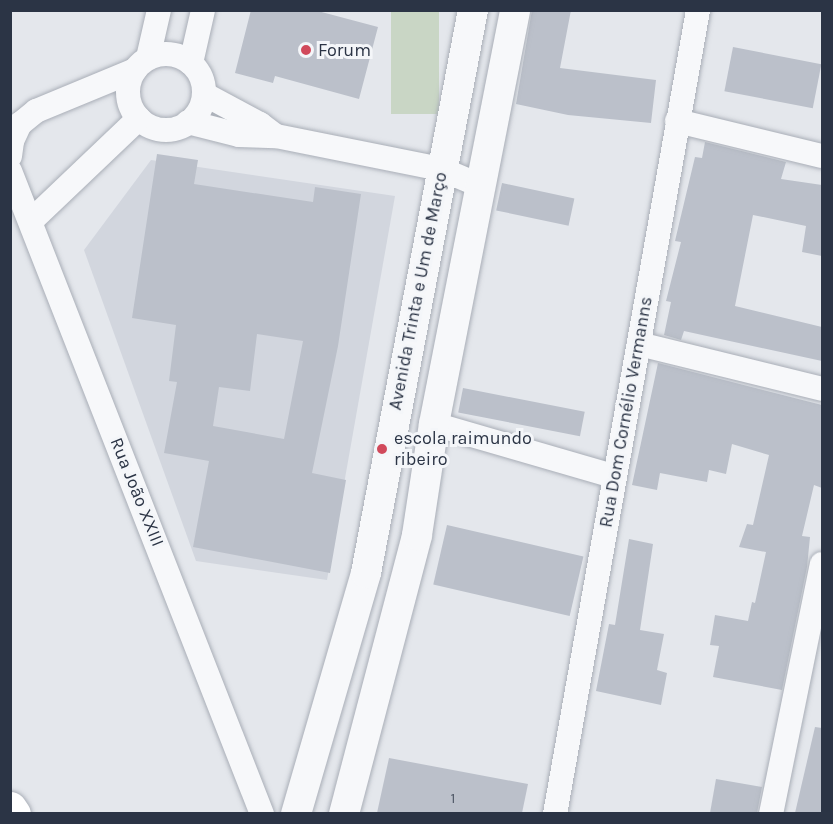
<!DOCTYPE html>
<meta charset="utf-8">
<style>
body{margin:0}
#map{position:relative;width:833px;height:824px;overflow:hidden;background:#e4e7ec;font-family:Karla,sans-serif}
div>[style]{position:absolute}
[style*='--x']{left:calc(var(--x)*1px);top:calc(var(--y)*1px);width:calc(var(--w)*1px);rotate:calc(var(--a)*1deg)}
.built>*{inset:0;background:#d2d6de}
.green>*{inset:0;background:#c9d6c5;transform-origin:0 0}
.building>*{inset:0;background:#bbc0ca;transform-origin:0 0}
.roads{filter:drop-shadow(0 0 2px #a9aeb7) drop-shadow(0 0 2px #a9aeb7)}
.minor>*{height:24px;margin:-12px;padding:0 12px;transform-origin:12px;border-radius:12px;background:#f7f8fa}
.minor>.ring{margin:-12px;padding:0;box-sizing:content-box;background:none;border:24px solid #f7f8fa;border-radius:50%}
.tertiary>*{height:30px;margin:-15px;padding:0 15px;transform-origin:15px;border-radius:15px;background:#f7f8fa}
.secondary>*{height:33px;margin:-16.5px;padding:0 16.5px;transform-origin:16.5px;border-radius:16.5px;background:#fff}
.dots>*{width:16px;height:16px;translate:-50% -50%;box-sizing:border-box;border:3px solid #f4f6f9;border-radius:50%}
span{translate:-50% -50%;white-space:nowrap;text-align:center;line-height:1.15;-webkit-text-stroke:6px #f4f6f9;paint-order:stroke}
.number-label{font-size:15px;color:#4f5766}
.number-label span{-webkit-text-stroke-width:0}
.poi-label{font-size:18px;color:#2b3445}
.left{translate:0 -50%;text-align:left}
.street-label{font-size:18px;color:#2b3445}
.frame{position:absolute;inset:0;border:12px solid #2b3445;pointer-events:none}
</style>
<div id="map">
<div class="built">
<div style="clip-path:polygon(151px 160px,395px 196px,327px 580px,196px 561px,84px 250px)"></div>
</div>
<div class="green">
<div style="left:391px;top:11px;width:48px;height:103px"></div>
</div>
<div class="building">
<div style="clip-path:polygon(251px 10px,314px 10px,378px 27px,359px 99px,275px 76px,273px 83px,235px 73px)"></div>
<div style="clip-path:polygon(532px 10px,571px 10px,560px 68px,656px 80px,651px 123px,568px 115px,516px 104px)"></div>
<div style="left:733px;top:47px;width:90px;height:45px;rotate:11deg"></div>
<div style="clip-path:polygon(705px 142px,786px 162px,781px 179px,822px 185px,822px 256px,802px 252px,806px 226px,753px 215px,735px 306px,822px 327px,822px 361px,684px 331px,681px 340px,664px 335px,671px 302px,666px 301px,681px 242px,675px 241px,679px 224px,695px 157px,702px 158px)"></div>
<div style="clip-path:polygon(evenodd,157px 154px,198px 160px,194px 184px,313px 202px,315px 187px,361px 194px,338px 346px,312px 473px,346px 480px,330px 573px,193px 547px,209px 461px,164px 453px,177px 382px,169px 381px,176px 325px,132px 318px,157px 154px,257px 334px,303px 341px,284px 439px,213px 426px,219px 387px,250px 391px,257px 334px)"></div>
<div style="left:502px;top:183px;width:74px;height:28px;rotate:12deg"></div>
<div style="clip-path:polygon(658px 363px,822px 405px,822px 488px,814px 485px,802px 536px,810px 537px,807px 567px,782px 690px,713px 677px,719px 646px,710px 645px,715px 615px,748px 621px,752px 602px,755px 603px,766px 552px,739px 547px,747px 524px,753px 525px,769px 455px,732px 444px,726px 474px,709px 470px,707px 482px,660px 473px,657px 490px,632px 485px)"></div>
<div style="left:463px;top:388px;width:124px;height:25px;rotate:11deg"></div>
<div style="left:447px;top:525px;width:140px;height:61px;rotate:13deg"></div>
<div style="clip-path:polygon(629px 539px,653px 544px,640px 630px,664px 634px,657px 670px,667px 673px,661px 705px,596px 691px,609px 624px,615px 625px)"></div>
<div style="clip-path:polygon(815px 727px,822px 728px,822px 813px,795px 813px)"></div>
<div style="clip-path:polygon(389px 758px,528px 784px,522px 813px,377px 813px)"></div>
<div style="clip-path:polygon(716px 779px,762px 787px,757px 813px,710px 813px)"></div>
</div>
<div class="roads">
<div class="minor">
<div class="ring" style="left:128px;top:54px;width:52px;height:52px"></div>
<div style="--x:148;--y:58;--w:49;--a:-77.1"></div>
<div style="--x:191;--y:63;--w:54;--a:-77.2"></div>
<div style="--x:204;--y:94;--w:64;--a:28.2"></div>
<div style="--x:260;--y:124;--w:20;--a:37"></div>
<div style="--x:677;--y:121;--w:149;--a:13.6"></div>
<div style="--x:188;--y:122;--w:53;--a:14.3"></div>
<div style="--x:239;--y:135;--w:37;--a:2"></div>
<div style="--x:276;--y:136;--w:168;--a:11.3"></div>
<div style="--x:441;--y:169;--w:43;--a:23"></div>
<div style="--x:10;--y:156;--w:15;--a:-82"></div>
<div style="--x:12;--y:141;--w:19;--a:-65"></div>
<div style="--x:20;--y:124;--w:21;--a:-39"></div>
<div style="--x:36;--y:111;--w:107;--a:-22.5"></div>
<div style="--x:10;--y:171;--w:691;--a:68.6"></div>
<div style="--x:31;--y:221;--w:149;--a:-43.6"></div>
<div style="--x:639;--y:344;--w:188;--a:13.8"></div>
<div style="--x:434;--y:424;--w:186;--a:16.2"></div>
<div style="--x:555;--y:814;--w:817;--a:-79.91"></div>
<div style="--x:771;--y:814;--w:255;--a:-78.5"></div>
</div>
<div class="tertiary">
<div style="--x:296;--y:814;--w:251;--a:-73.8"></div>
<div style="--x:366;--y:573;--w:573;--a:-79.24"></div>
<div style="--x:344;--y:814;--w:288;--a:-75.3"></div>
<div style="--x:417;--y:535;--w:112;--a:-81.3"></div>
<div style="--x:434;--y:424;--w:422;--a:-78.9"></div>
</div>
<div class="secondary">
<div style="--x:10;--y:808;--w:7;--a:56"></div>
</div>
</div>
<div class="dots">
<div style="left:306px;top:50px;background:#d1495b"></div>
<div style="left:382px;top:449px;background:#d1495b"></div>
</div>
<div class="number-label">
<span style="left:453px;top:799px">1</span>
</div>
<div class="poi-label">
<span class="left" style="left:318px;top:50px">Forum</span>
<span class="left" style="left:394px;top:449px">escola raimundo<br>ribeiro</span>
</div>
<div class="street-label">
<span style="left:418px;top:291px;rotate:-79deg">Avenida Trinta e Um de Março</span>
<span style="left:626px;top:412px;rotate:-80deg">Rua Dom Cornélio Vermanns</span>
<span style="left:137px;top:492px;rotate:68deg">Rua João XXIII</span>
</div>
<div class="frame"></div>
</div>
